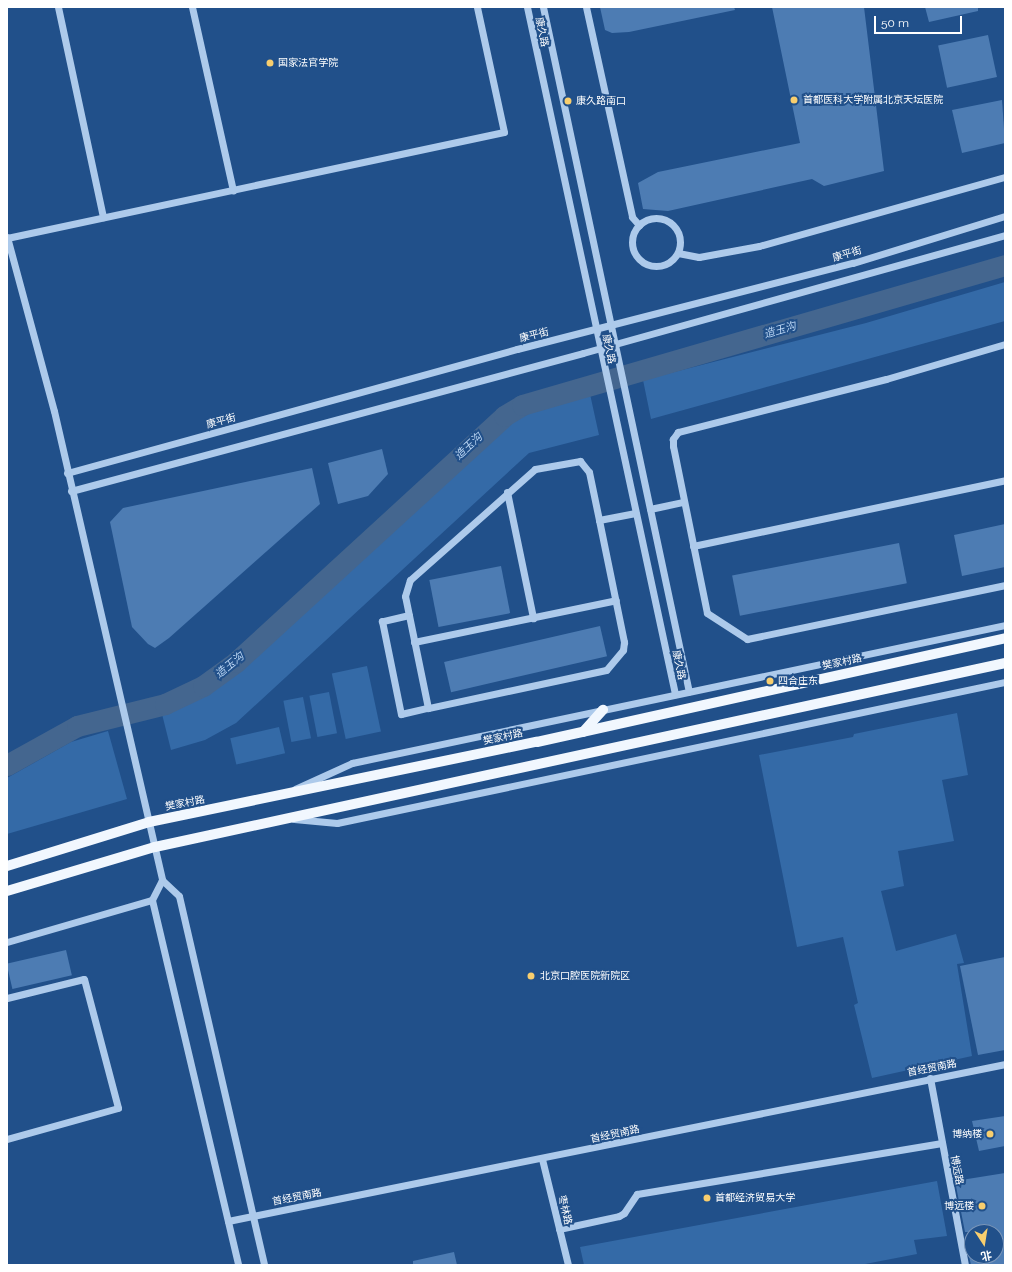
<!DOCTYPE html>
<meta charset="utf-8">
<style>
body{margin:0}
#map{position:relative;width:1012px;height:1272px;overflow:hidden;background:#21508a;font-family:Raleway,"Noto Sans SC",sans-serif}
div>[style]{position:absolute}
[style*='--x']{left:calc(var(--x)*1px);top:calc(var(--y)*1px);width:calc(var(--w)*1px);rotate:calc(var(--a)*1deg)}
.green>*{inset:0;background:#346aa7;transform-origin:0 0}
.river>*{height:21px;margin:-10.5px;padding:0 10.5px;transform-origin:10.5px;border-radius:10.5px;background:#44668f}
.building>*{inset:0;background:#4d7cb3;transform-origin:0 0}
.minor>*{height:7px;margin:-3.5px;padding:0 3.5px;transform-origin:3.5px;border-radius:3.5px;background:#adcaeb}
.minor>.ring{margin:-3.5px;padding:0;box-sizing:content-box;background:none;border:7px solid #adcaeb;border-radius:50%}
.major>*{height:10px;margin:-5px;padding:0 5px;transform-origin:5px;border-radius:5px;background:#f1f7fe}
.dots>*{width:11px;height:11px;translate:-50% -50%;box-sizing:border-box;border:2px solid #21508a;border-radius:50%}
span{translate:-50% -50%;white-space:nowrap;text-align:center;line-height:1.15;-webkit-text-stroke:4px #21508a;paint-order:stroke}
.street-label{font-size:10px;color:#fff}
.poi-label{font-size:10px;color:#fff}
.left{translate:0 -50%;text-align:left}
.right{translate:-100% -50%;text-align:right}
.water-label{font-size:11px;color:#b9d4f2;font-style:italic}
.frame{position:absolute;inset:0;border:8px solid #fff;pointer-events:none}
.north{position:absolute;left:964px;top:1224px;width:40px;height:40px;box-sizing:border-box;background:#21508a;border:1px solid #7a96b9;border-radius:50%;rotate:168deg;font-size:11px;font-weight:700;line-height:16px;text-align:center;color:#fff}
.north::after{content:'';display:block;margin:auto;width:14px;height:18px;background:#f8ce6e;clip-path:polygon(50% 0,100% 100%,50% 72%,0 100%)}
.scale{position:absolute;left:874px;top:16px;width:88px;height:18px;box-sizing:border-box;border:2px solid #fff;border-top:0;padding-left:5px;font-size:12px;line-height:14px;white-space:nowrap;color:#fff;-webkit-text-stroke:3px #21508a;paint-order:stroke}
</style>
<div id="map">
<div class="green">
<div style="clip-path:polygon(1005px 282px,1005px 321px,651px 419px,643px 380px,866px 323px)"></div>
<div style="clip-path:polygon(590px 394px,599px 435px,529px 453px,236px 723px,205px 740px,171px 750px,162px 714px,209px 692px,231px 677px,508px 421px,523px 413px)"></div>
<div style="left:367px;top:666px;width:67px;height:36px;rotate:78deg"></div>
<div style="left:329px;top:692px;width:42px;height:20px;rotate:79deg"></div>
<div style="left:303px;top:697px;width:42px;height:20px;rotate:79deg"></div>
<div style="clip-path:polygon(957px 713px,968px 775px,942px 780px,954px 841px,898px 851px,904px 886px,881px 891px,896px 951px,956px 934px,964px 963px,957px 964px,972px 1056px,872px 1078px,854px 1005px,858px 1003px,843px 937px,797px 947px,759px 755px,853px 737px,854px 734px)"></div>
<div style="left:279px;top:727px;width:27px;height:50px;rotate:77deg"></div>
<div style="clip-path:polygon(108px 731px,127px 799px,7px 834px,7px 778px,71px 742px)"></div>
<div style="clip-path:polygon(937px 1181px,947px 1236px,914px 1240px,917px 1254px,860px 1265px,584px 1265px,580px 1247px)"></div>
</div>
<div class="river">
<div style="--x:7;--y:765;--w:80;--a:-29.1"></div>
<div style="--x:77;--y:726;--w:91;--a:-14"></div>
<div style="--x:165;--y:704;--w:42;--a:-25.3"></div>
<div style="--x:203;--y:686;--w:41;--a:-36"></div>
<div style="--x:236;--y:662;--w:364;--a:-42.5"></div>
<div style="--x:504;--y:416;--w:21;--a:-31"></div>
<div style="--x:522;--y:405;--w:503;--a:-16.16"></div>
</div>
<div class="building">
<div style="clip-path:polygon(600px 7px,734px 7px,735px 10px,629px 32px,612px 33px,605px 30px)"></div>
<div style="clip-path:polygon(772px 7px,864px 7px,884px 171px,824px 186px,812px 179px,668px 211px,643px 209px,638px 183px,658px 172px,800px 143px)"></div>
<div style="clip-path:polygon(925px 7px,978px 7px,978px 11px,929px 22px)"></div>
<div style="left:988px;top:35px;width:43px;height:51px;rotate:78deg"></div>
<div style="clip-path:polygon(1002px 100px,1005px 143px,962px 153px,952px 110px)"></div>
<div style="clip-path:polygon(382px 449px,388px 474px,368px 496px,338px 504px,328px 463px)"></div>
<div style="clip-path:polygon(312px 468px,320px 504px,169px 638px,155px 648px,148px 644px,132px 627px,110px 522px,123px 508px)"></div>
<div style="clip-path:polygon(1005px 524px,1005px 567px,962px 576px,954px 535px)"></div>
<div style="left:899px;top:543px;width:41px;height:170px;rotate:79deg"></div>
<div style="left:501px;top:566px;width:48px;height:73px;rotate:79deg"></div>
<div style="left:600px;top:626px;width:31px;height:160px;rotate:77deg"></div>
<div style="left:66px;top:950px;width:26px;height:61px;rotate:77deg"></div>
<div style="clip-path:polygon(1005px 957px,1005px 1050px,978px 1055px,960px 966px)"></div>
<div style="clip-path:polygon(1005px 1116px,1005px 1146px,979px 1151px,972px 1121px)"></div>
<div style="clip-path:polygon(1005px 1173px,1005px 1265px,971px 1265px,969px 1256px,996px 1256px,996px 1232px,965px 1232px,955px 1181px)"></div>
<div style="clip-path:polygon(454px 1252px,457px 1265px,413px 1265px,413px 1261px)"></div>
</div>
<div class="minor">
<div style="--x:58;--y:7;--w:215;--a:77.9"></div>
<div style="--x:192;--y:7;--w:188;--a:77.4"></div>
<div style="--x:527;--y:7;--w:703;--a:77.84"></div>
<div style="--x:543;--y:7;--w:700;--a:77.97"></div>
<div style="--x:586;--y:7;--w:215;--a:77.6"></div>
<div style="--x:632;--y:217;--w:11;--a:49"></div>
<div class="ring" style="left:632px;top:218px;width:41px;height:41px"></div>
<div style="--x:7;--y:237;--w:180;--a:74.9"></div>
<div style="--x:54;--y:411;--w:481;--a:77"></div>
<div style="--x:162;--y:880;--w:23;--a:43"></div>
<div style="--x:179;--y:896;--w:379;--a:77"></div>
<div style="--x:7;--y:238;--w:508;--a:-12.04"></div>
<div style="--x:504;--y:132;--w:128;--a:-102.2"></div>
<div style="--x:678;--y:253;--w:21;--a:11"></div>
<div style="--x:699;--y:257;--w:61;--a:-10.4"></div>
<div style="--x:759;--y:246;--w:255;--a:-15.7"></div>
<div style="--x:1005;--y:344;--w:124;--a:163.6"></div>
<div style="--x:886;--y:379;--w:215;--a:165.7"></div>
<div style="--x:678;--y:432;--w:9;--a:126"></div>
<div style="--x:673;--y:439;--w:7;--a:90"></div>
<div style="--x:673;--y:446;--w:170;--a:78.5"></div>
<div style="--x:707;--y:613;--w:48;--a:33"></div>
<div style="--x:747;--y:639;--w:264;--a:-11.8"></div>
<div style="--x:67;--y:473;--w:467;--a:-15.4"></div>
<div style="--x:517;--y:349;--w:347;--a:-14.4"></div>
<div style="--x:853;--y:263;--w:159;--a:-17.2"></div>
<div style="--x:71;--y:491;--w:530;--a:-15.08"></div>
<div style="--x:583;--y:353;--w:438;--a:-15.6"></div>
<div style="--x:507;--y:492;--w:129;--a:78.3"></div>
<div style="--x:650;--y:509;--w:34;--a:-12"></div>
<div style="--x:599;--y:520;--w:125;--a:78.4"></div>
<div style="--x:624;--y:642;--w:8;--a:97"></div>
<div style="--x:623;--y:650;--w:26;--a:130"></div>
<div style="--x:606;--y:670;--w:182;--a:167.9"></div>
<div style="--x:428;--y:708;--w:114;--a:-101.6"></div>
<div style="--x:405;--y:596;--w:17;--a:-73"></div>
<div style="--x:410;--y:580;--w:167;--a:-41.6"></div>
<div style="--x:535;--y:469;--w:46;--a:-10.1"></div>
<div style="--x:580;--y:461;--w:14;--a:51"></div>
<div style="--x:589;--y:472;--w:49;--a:78.2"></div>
<div style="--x:599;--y:520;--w:37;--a:-11"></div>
<div style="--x:693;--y:546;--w:319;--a:-11.9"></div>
<div style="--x:409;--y:615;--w:28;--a:167"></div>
<div style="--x:382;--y:621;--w:95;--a:78.5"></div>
<div style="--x:401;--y:714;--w:28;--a:-13"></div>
<div style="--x:414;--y:642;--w:206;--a:-11.7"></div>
<div style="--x:295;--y:789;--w:63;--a:-24.5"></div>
<div style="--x:352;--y:763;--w:667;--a:-11.93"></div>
<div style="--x:294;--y:819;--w:43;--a:5.3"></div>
<div style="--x:337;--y:823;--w:683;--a:-11.92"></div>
<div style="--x:162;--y:880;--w:22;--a:117"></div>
<div style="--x:152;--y:900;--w:375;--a:76.7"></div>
<div style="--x:7;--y:942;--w:151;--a:-16.2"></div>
<div style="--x:7;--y:998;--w:79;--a:-13.9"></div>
<div style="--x:84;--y:979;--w:133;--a:75.2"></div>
<div style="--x:118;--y:1108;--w:115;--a:164.4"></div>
<div style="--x:930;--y:1078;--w:190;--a:79.4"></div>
<div style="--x:542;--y:1159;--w:109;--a:76.2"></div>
<div style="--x:228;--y:1221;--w:793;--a:-11.42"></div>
<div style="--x:559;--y:1229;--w:61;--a:-12.2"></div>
<div style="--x:619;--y:1216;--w:6;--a:-31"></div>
<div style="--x:624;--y:1213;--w:23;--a:-56"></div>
<div style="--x:637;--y:1194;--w:309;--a:-9.5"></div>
</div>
<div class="major">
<div style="--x:583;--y:732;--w:30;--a:-48"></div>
<div style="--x:7;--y:866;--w:149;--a:-17.2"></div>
<div style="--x:149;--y:822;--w:396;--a:-11.7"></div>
<div style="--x:537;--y:742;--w:479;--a:-12.5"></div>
<div style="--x:7;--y:891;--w:154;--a:-16.6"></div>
<div style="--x:155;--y:847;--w:870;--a:-12.21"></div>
</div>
<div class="dots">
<div style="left:270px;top:63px;background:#f8ce6e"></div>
<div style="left:794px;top:100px;background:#f8ce6e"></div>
<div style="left:568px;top:101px;background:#f8ce6e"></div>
<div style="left:770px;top:681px;background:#f8ce6e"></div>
<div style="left:531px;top:976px;background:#f8ce6e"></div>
<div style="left:990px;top:1134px;background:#f8ce6e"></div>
<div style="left:707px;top:1198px;background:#f8ce6e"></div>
<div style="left:982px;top:1206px;background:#f8ce6e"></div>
</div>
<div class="street-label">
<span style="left:542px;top:32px;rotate:78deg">康久路</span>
<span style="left:847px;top:254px;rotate:-16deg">康平街</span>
<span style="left:534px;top:335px;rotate:-14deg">康平街</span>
<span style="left:609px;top:349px;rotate:78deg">康久路</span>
<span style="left:221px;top:421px;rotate:-15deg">康平街</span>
<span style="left:842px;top:662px;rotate:-12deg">樊家村路</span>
<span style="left:679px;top:665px;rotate:78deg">康久路</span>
<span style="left:503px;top:737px;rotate:-12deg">樊家村路</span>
<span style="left:185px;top:803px;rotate:-11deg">樊家村路</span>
<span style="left:932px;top:1068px;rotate:-11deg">首经贸南路</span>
<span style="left:615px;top:1134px;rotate:-12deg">首经贸南路</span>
<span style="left:957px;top:1170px;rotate:79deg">博远路</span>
<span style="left:297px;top:1197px;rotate:-11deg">首经贸南路</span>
<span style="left:565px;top:1210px;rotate:77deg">枣林路</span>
</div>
<div class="poi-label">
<span class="left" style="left:278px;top:63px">国家法官学院</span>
<span class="left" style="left:803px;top:100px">首都医科大学附属北京天坛医院</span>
<span class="left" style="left:576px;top:101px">康久路南口</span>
<span class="left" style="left:778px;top:681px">四合庄东</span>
<span class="left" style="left:540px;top:976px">北京口腔医院新院区</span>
<span class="right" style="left:982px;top:1134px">博纳楼</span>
<span class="left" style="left:715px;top:1198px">首都经济贸易大学</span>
<span class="right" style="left:974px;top:1206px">博远楼</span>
</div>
<div class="water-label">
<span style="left:780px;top:331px;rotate:-16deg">造玉沟</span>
<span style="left:469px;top:447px;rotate:-43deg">造玉沟</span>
<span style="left:230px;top:666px;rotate:-39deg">造玉沟</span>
</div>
<div class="frame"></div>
<div class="north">北</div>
<div class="scale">50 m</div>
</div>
